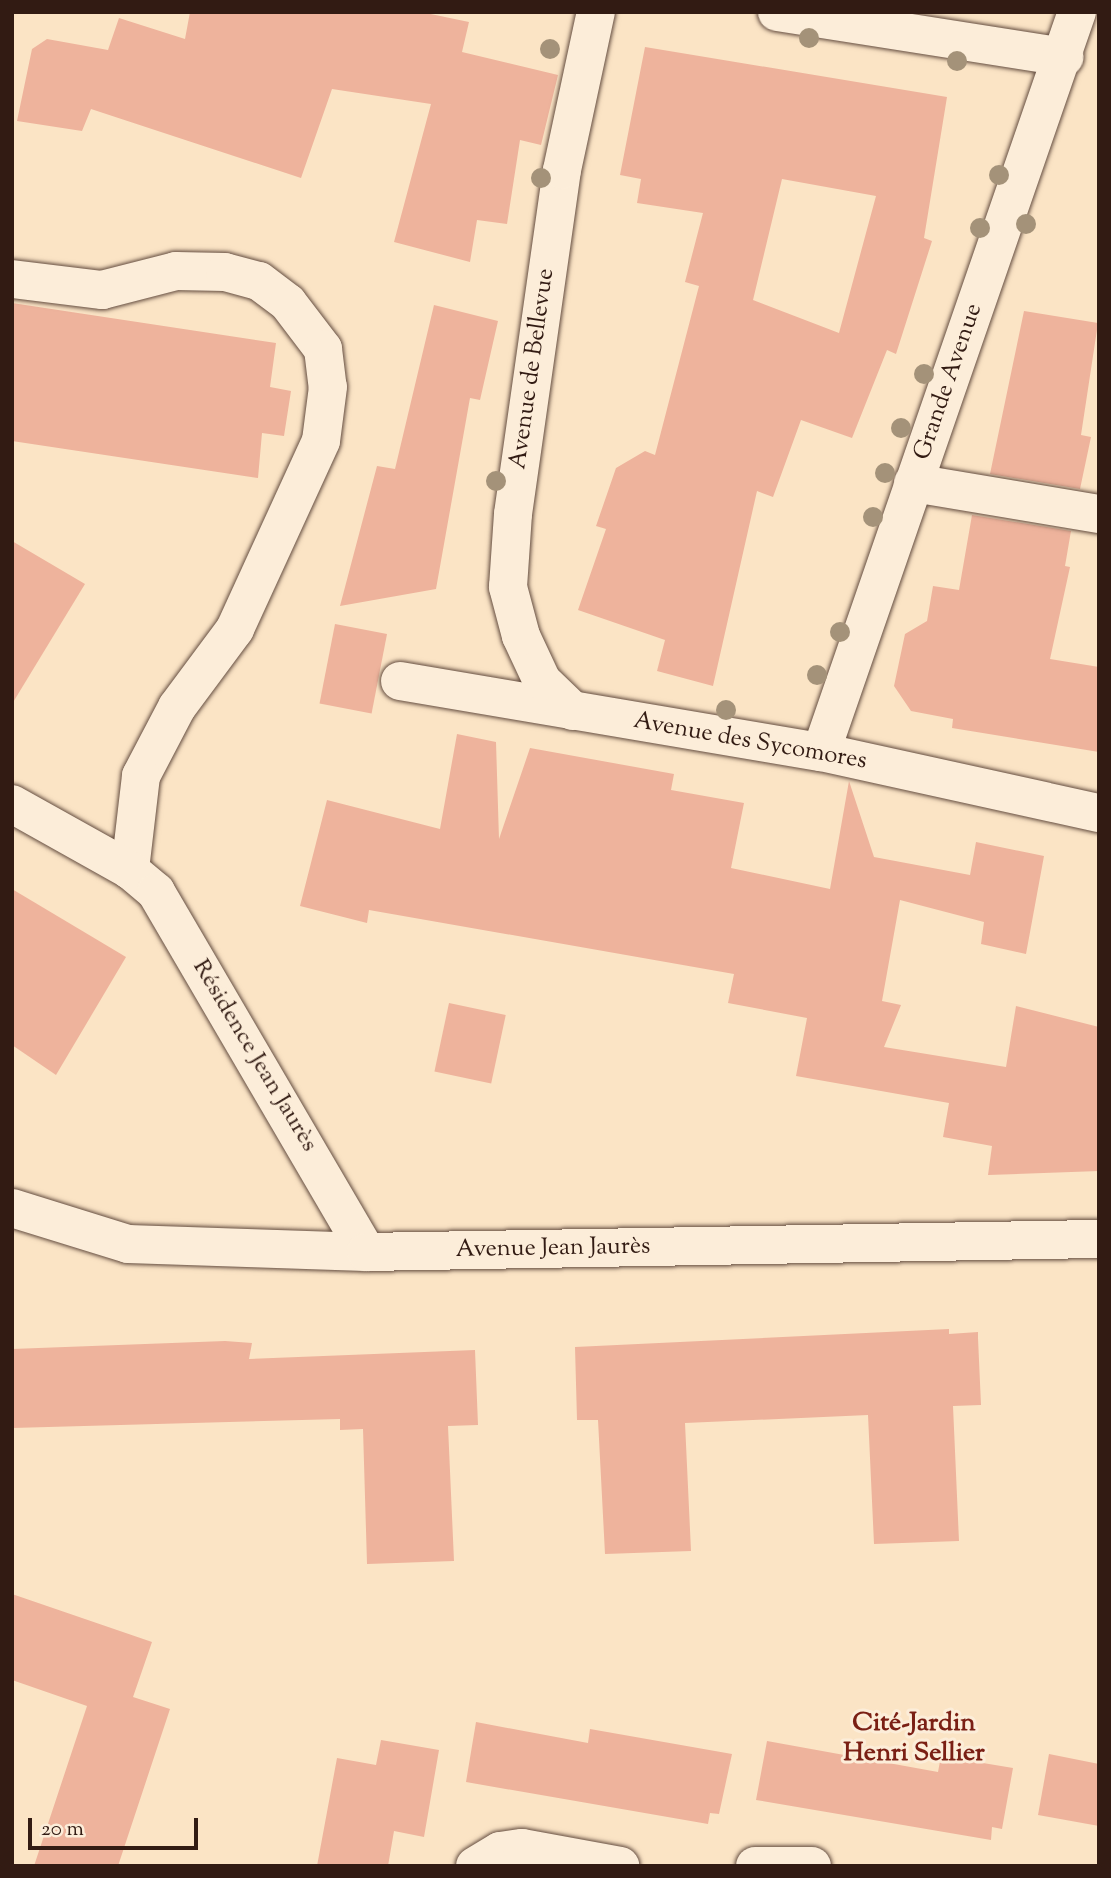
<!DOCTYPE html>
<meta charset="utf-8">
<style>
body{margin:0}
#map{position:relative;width:1111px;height:1878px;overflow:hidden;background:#fbe4c5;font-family:"Sorts Mill Goudy",serif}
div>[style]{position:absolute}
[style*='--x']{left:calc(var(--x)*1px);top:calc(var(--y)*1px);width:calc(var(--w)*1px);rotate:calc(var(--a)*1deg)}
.building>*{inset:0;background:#eeb39c;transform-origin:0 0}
.roads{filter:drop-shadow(0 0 2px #644d40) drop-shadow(0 0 2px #644d40)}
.minor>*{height:38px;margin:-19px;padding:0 19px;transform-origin:19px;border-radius:19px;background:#fcedd9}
.trees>*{width:20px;height:20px;margin:-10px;border-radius:50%;background:#a49279}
span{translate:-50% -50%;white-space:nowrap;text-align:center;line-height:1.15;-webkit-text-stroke:6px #fcedd9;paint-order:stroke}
.street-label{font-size:24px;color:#321b13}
.neighbourhood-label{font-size:26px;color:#7a1f14;font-weight:700}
.frame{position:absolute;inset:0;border:14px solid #321b13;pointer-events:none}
.scale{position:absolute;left:28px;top:1818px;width:170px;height:32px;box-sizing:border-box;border:4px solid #321b13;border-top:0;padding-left:9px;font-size:21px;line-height:24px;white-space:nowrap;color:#321b13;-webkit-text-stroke:5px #fcedd9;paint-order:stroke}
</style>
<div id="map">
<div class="building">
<div style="clip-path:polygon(190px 12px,421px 12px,469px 22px,462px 52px,558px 75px,541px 145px,520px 140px,507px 224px,477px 220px,470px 262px,394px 242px,431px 104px,332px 89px,301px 178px,91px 109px,82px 131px,17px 121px,32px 49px,47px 39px,108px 50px,119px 18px,185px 39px)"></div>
<div style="clip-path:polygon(evenodd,645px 47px,947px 97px,924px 238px,932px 241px,896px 354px,887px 350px,852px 438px,801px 420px,773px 497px,757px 491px,713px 686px,657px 671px,665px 640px,578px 610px,606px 529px,596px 526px,616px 468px,645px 451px,655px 455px,699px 286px,685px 282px,703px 213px,637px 203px,641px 179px,620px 175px,645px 47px,782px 179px,876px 196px,839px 333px,753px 300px,782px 179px)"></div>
<div style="clip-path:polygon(12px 303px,276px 343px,270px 387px,291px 391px,284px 436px,262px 433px,258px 478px,12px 441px)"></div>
<div style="clip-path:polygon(434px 305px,498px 321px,480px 400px,470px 398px,436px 589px,340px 606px,377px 466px,395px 469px)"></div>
<div style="clip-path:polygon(1024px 311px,1098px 323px,1081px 435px,1091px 437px,1080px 489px,990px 474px)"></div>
<div style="clip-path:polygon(972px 515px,1071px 531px,1065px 566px,1070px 567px,1050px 659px,1099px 667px,1099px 752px,952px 728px,953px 719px,911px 711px,894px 686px,905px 634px,927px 621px,933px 586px,959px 590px)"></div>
<div style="clip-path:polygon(12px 541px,85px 584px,12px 704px)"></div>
<div style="left:335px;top:624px;width:53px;height:81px;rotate:11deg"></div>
<div style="clip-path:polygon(457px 734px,496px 742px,499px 839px,530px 748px,674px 774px,671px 790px,744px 803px,731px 868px,830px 889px,849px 781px,874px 857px,970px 875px,976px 842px,1044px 856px,1026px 954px,981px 944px,984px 922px,900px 900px,882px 1001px,901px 1005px,884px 1047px,1006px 1067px,1016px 1006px,1099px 1027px,1099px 1171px,988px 1175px,992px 1146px,943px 1137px,949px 1103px,796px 1076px,807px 1018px,728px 1003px,734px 974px,369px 910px,367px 923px,300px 906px,327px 800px,440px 829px)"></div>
<div style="clip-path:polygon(12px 889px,126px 957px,56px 1075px,12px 1045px)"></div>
<div style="left:449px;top:1003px;width:58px;height:70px;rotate:12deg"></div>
<div style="clip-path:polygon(949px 1329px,949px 1334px,978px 1332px,978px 1338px,981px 1405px,953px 1406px,959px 1541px,874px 1544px,868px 1415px,685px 1423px,691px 1551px,605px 1554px,598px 1420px,577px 1420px,575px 1347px)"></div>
<div style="clip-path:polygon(225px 1341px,252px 1343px,249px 1359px,475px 1350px,478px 1425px,448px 1426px,454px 1561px,367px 1564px,363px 1429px,340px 1430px,340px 1419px,12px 1428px,12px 1349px)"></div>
<div style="clip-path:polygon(12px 1594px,152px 1642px,133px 1697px,170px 1709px,118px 1866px,34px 1866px,87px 1706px,12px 1680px)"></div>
<div style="clip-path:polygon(476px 1722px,588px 1743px,590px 1729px,732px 1754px,719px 1814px,710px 1813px,708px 1824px,466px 1782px)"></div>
<div style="clip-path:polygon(381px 1740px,439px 1750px,424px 1837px,394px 1831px,388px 1866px,317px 1866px,337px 1758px,376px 1765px)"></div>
<div style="clip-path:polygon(767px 1741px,938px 1772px,941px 1756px,1013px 1768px,1002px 1829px,992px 1827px,991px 1840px,756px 1800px)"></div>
<div style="clip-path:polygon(1049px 1754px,1099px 1764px,1099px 1826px,1038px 1815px)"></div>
</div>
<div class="roads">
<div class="minor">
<div style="--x:777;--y:12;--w:291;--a:8.9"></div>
<div style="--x:12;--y:279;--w:91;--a:7"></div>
<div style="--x:102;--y:290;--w:76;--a:-14.4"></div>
<div style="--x:176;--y:271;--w:49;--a:1.2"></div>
<div style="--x:225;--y:272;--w:35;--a:15"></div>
<div style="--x:259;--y:281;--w:36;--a:37"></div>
<div style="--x:288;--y:303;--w:58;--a:52.7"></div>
<div style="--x:323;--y:349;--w:38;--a:83"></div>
<div style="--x:328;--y:387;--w:54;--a:97.4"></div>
<div style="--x:321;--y:441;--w:207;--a:114.6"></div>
<div style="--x:235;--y:629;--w:97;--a:126.6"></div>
<div style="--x:177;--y:707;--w:78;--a:117.6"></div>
<div style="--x:141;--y:776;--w:95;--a:96.7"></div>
<div style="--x:913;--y:483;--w:189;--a:9.5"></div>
<div style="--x:400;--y:681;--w:427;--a:9.6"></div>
<div style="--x:821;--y:752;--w:285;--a:12.4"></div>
<div style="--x:573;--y:711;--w:43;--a:-135.9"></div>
<div style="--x:542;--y:681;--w:50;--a:-115"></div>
<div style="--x:521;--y:636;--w:51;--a:-104.9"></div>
<div style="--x:508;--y:587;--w:73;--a:-86.1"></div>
<div style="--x:513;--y:514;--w:347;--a:-81.9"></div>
<div style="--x:562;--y:170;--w:162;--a:-77.9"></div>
<div style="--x:821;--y:752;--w:783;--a:-70.92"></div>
<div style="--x:12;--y:804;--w:135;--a:29.2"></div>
<div style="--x:130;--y:870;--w:34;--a:40"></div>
<div style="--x:156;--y:892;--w:417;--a:59.7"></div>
<div style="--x:12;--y:1208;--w:121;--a:17.2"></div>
<div style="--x:128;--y:1244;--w:238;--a:1.9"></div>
<div style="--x:366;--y:1252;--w:733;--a:-1.02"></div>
<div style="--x:475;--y:1866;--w:29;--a:-31"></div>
<div style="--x:500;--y:1851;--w:22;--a:-8"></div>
<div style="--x:522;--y:1848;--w:100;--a:10.4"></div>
<div style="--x:755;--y:1866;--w:57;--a:0"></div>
</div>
</div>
<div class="trees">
<div style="left:809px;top:38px"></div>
<div style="left:550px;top:49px"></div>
<div style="left:957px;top:61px"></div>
<div style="left:999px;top:175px"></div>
<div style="left:541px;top:178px"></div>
<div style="left:1026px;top:224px"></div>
<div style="left:980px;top:228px"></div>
<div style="left:924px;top:374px"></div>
<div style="left:901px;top:428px"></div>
<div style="left:885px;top:473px"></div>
<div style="left:496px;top:481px"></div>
<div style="left:873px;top:517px"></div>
<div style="left:840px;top:632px"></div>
<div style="left:817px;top:675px"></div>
<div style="left:726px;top:710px"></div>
</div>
<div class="street-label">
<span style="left:533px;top:369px;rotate:-82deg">Avenue de Bellevue</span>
<span style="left:949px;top:382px;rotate:-71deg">Grande Avenue</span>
<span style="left:750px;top:742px;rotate:10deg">Avenue des Sycomores</span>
<span style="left:254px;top:1056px;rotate:59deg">Résidence Jean Jaurès</span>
<span style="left:553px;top:1249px;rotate:-1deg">Avenue Jean Jaurès</span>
</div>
<div class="neighbourhood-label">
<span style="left:914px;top:1739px">Cité-Jardin<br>Henri Sellier</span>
</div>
<div class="frame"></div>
<div class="scale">20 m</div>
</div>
